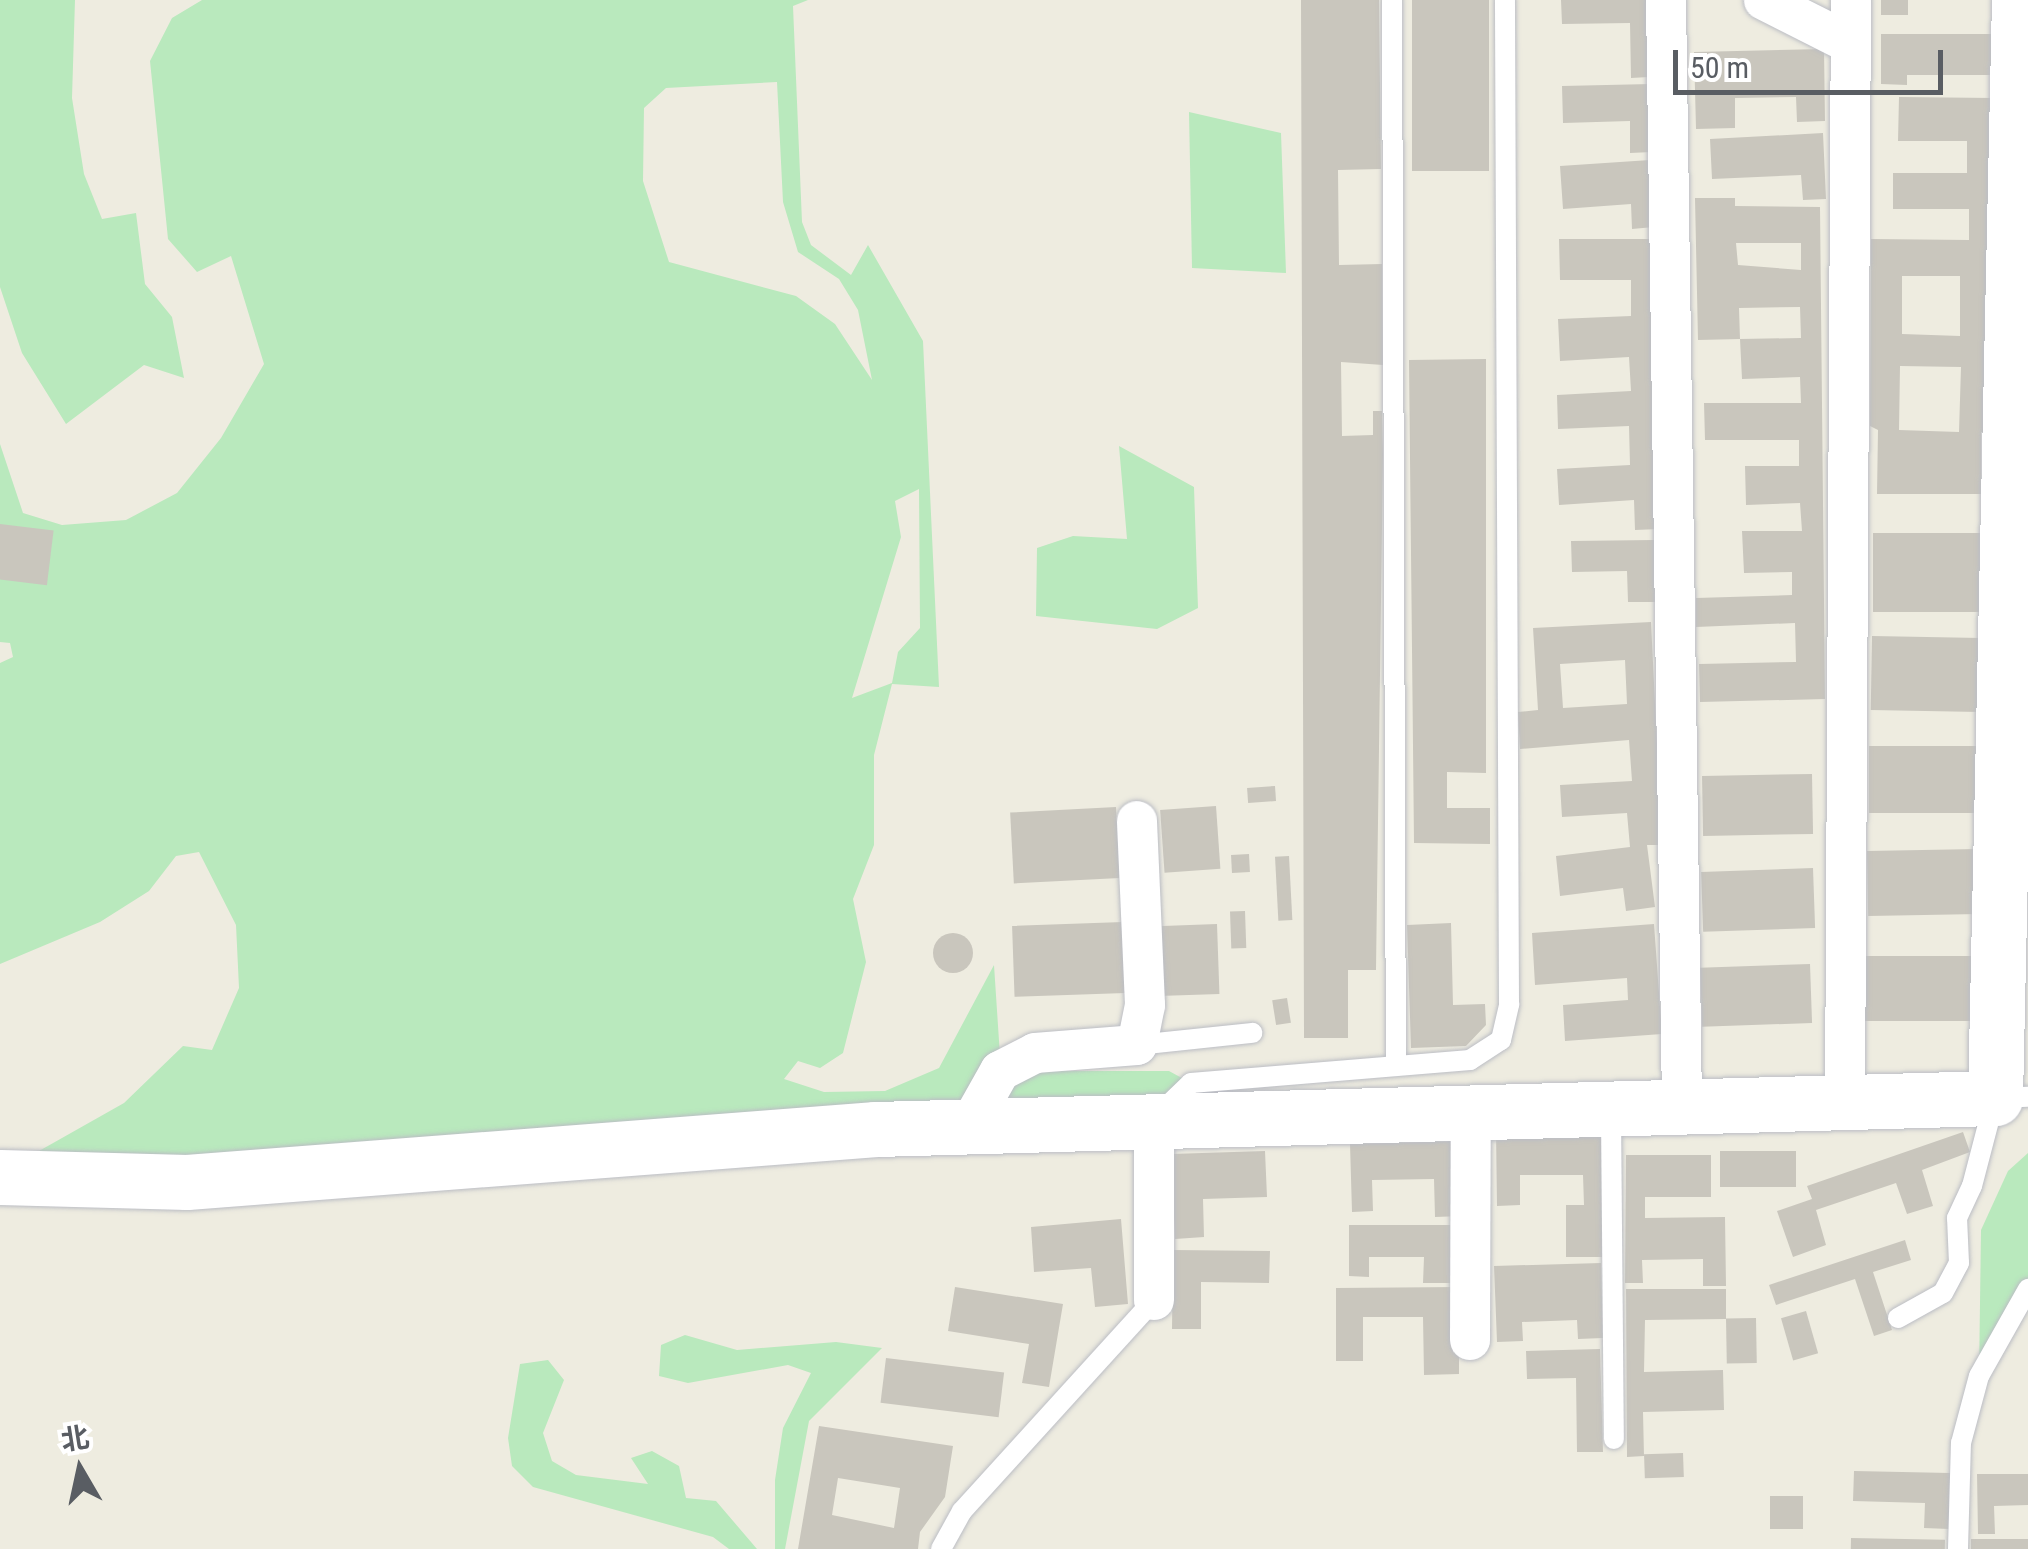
<!DOCTYPE html>
<meta charset="utf-8">
<style>
body{margin:0}
#map{position:relative;width:2028px;height:1549px;overflow:hidden;background:#eeece0;font-family:"Roboto Condensed","Noto Sans SC",sans-serif}
div>[style]{position:absolute}
[style*='--x']{left:calc(var(--x)*1px);top:calc(var(--y)*1px);width:calc(var(--w)*1px);rotate:calc(var(--a)*1deg)}
.green>*{inset:0;background:#b9e9bd}
.building>*{inset:0;background:#c9c6bd;transform-origin:0 0}
.round{border-radius:50%}
.roads{filter:drop-shadow(0 0 2px #bbbdc4) drop-shadow(0 0 2px #bbbdc4)}
.lane>*{height:20px;margin:-10px;padding:0 10px;transform-origin:10px;border-radius:10px;background:#fff}
.street>*{height:40px;margin:-20px;padding:0 20px;transform-origin:20px;border-radius:20px;background:#fff}
.secondary>*{height:55px;margin:-27.5px;padding:0 27.5px;transform-origin:27.5px;border-radius:27.5px;background:#fff}
span{translate:-50% -50%;white-space:nowrap;text-align:center;line-height:1.15;-webkit-text-stroke:8px #fff;paint-order:stroke}
.north{position:absolute;left:30px;top:1419px;width:100px;height:100px;-webkit-text-stroke:8px #fff;paint-order:stroke;rotate:351deg;font-size:28px;font-weight:700;line-height:40px;text-align:center;color:#595d63}
.north::after{content:'';display:block;margin:auto;width:35px;height:45px;background:#595d63;clip-path:polygon(50% 0,100% 100%,50% 72%,0 100%)}
.scale{position:absolute;left:1673px;top:50px;width:270px;height:45px;box-sizing:border-box;border:5px solid #595d63;border-top:0;padding-left:12px;font-size:30px;line-height:35px;white-space:nowrap;color:#595d63;-webkit-text-stroke:8px #fff;paint-order:stroke}
</style>
<div id="map">
<div class="green">
<div style="clip-path:polygon(0 0,75px 0,72px 98px,84px 174px,102px 219px,136px 213px,145px 284px,172px 317px,184px 378px,144px 365px,66px 424px,22px 353px,0 287px)"></div>
<div style="clip-path:polygon(evenodd,202px 0,808px 0,793px 6px,802px 222px,811px 245px,851px 275px,868px 245px,923px 341px,939px 687px,892px 684px,874px 755px,874px 845px,853px 899px,866px 962px,843px 1053px,820px 1068px,798px 1061px,784px 1079px,824px 1092px,885px 1091px,939px 1068px,994px 965px,1001px 1071px,1169px 1071px,1191px 1083px,1154px 1119px,0 1173px,124px 1103px,183px 1046px,212px 1050px,239px 988px,236px 925px,199px 852px,176px 856px,149px 891px,100px 922px,0 964px,0 663px,13px 657px,10px 643px,0 642px,0 444px,23px 513px,62px 525px,126px 520px,177px 493px,221px 438px,264px 364px,231px 256px,197px 272px,168px 239px,150px 61px,172px 18px,202px 0,777px 82px,783px 202px,798px 252px,839px 279px,858px 310px,872px 380px,835px 324px,796px 296px,669px 262px,643px 181px,644px 108px,666px 88px,777px 82px,202px 0,919px 489px,920px 628px,898px 652px,892px 683px,852px 698px,901px 537px,895px 501px,919px 489px)"></div>
<div style="clip-path:polygon(1189px 112px,1281px 133px,1286px 273px,1192px 268px)"></div>
<div style="clip-path:polygon(1119px 446px,1194px 487px,1198px 608px,1157px 629px,1036px 616px,1037px 548px,1073px 536px,1127px 539px)"></div>
<div style="clip-path:polygon(2028px 1153px,2028px 1289px,1979px 1376px,1981px 1230px,2008px 1171px)"></div>
<div style="clip-path:polygon(685px 1335px,737px 1350px,836px 1342px,882px 1348px,809px 1421px,785px 1549px,775px 1549px,775px 1480px,783px 1428px,811px 1373px,788px 1365px,688px 1383px,659px 1376px,661px 1345px)"></div>
<div style="clip-path:polygon(548px 1360px,564px 1380px,543px 1433px,552px 1461px,576px 1475px,648px 1484px,631px 1458px,652px 1451px,679px 1466px,686px 1498px,716px 1501px,757px 1549px,729px 1549px,713px 1537px,533px 1487px,512px 1466px,508px 1438px,520px 1364px)"></div>
</div>
<div class="building">
<div style="clip-path:polygon(1301px 0,1379px 0,1381px 169px,1338px 170px,1339px 265px,1382px 264px,1383px 365px,1341px 362px,1342px 436px,1373px 435px,1373px 411px,1382px 411px,1383px 454px,1376px 970px,1348px 970px,1348px 1038px,1304px 1038px)"></div>
<div style="left:1412px;top:0;width:77px;height:171px"></div>
<div style="clip-path:polygon(1561px 0,1648px 0,1649px 77px,1631px 78px,1630px 23px,1562px 24px)"></div>
<div style="left:1881px;top:0;width:27px;height:15px"></div>
<div style="clip-path:polygon(1881px 34px,1992px 34px,1992px 75px,1907px 75px,1907px 85px,1881px 84px)"></div>
<div style="clip-path:polygon(1824px 49px,1825px 121px,1797px 122px,1796px 97px,1735px 98px,1735px 128px,1696px 129px,1694px 52px)"></div>
<div style="clip-path:polygon(1651px 84px,1652px 152px,1630px 153px,1630px 121px,1563px 123px,1562px 86px)"></div>
<div style="clip-path:polygon(evenodd,1899px 97px,1994px 98px,1995px 432px,1981px 432px,1981px 494px,1877px 494px,1878px 430px,1870px 426px,1871px 239px,1969px 240px,1969px 209px,1893px 209px,1893px 173px,1967px 173px,1967px 141px,1898px 141px,1899px 97px,1902px 276px,1960px 276px,1960px 336px,1902px 334px,1902px 276px,1899px 97px,1900px 366px,1961px 367px,1959px 432px,1899px 430px,1900px 366px)"></div>
<div style="clip-path:polygon(1823px 133px,1826px 199px,1803px 200px,1801px 175px,1712px 179px,1710px 139px)"></div>
<div style="clip-path:polygon(1650px 160px,1654px 227px,1632px 229px,1631px 204px,1563px 209px,1560px 166px)"></div>
<div style="clip-path:polygon(evenodd,1695px 198px,1735px 198px,1735px 206px,1820px 207px,1825px 699px,1700px 702px,1699px 664px,1796px 662px,1795px 623px,1696px 627px,1696px 598px,1792px 595px,1792px 572px,1744px 573px,1742px 531px,1802px 531px,1800px 503px,1746px 505px,1745px 466px,1799px 466px,1799px 440px,1705px 440px,1704px 403px,1801px 403px,1800px 377px,1742px 379px,1740px 339px,1801px 338px,1800px 307px,1739px 308px,1740px 339px,1698px 340px,1695px 198px,1736px 243px,1801px 243px,1801px 270px,1738px 265px,1736px 243px)"></div>
<div style="clip-path:polygon(1559px 239px,1652px 239px,1659px 529px,1635px 530px,1634px 500px,1559px 505px,1557px 469px,1630px 465px,1629px 426px,1558px 429px,1557px 395px,1631px 391px,1629px 357px,1560px 361px,1558px 319px,1631px 316px,1631px 280px,1560px 280px)"></div>
<div style="clip-path:polygon(1486px 359px,1486px 773px,1447px 772px,1447px 808px,1490px 808px,1490px 844px,1414px 843px,1409px 360px)"></div>
<div style="left:0;top:524px;width:54px;height:55px;rotate:7deg"></div>
<div style="left:1873px;top:533px;width:112px;height:79px"></div>
<div style="clip-path:polygon(1654px 540px,1655px 602px,1628px 602px,1627px 571px,1572px 572px,1571px 541px)"></div>
<div style="clip-path:polygon(evenodd,1651px 622px,1662px 845px,1647px 845px,1655px 907px,1626px 911px,1623px 888px,1560px 896px,1556px 856px,1630px 847px,1627px 813px,1562px 817px,1560px 785px,1632px 781px,1629px 740px,1520px 749px,1518px 712px,1538px 710px,1533px 628px,1651px 622px,1625px 660px,1627px 704px,1563px 708px,1560px 664px,1625px 660px)"></div>
<div style="left:1981px;top:638px;width:74px;height:109px;rotate:91deg"></div>
<div style="left:1869px;top:746px;width:112px;height:67px"></div>
<div style="left:1812px;top:774px;width:60px;height:110px;rotate:89deg"></div>
<div style="left:1275px;top:786px;width:15px;height:28px;rotate:86deg"></div>
<div style="left:1216px;top:806px;width:63px;height:56px;rotate:86deg"></div>
<div style="left:1116px;top:807px;width:71px;height:106px;rotate:87deg"></div>
<div style="left:1978px;top:849px;width:65px;height:111px;rotate:89deg"></div>
<div style="left:1249px;top:854px;width:18px;height:18px;rotate:87deg"></div>
<div style="left:1289px;top:856px;width:64px;height:14px;rotate:87deg"></div>
<div style="left:1813px;top:868px;width:60px;height:112px;rotate:88deg"></div>
<div style="left:1245px;top:911px;width:37px;height:15px;rotate:88deg"></div>
<div style="left:1123px;top:922px;width:71px;height:111px;rotate:88deg"></div>
<div style="clip-path:polygon(1451px 923px,1453px 1005px,1485px 1004px,1486px 1025px,1466px 1046px,1411px 1048px,1407px 925px)"></div>
<div style="left:1217px;top:924px;width:70px;height:61px;rotate:88deg"></div>
<div style="clip-path:polygon(1654px 924px,1662px 1034px,1565px 1041px,1563px 1005px,1628px 1000px,1627px 978px,1535px 985px,1532px 933px)"></div>
<div class="round" style="left:933px;top:933px;width:40px;height:40px"></div>
<div style="left:1862px;top:956px;width:114px;height:65px"></div>
<div style="left:1810px;top:964px;width:59px;height:110px;rotate:88deg"></div>
<div style="left:1287px;top:998px;width:25px;height:15px;rotate:81deg"></div>
<div style="clip-path:polygon(1601px 1131px,1602px 1257px,1566px 1257px,1566px 1205px,1584px 1205px,1583px 1175px,1520px 1175px,1520px 1205px,1497px 1206px,1496px 1132px)"></div>
<div style="clip-path:polygon(1963px 1132px,1970px 1152px,1922px 1170px,1933px 1206px,1907px 1214px,1896px 1183px,1816px 1210px,1826px 1245px,1793px 1257px,1777px 1211px,1812px 1199px,1807px 1186px)"></div>
<div style="clip-path:polygon(1460px 1141px,1462px 1216px,1435px 1217px,1434px 1179px,1372px 1180px,1373px 1211px,1352px 1212px,1350px 1144px)"></div>
<div style="clip-path:polygon(1265px 1151px,1267px 1197px,1203px 1199px,1204px 1237px,1175px 1239px,1171px 1154px)"></div>
<div style="left:1796px;top:1151px;width:36px;height:76px;rotate:90deg"></div>
<div style="clip-path:polygon(1626px 1155px,1711px 1155px,1711px 1197px,1645px 1197px,1645px 1218px,1725px 1217px,1726px 1286px,1703px 1286px,1703px 1259px,1642px 1260px,1643px 1283px,1625px 1283px)"></div>
<div style="clip-path:polygon(1121px 1219px,1128px 1304px,1095px 1307px,1091px 1268px,1034px 1272px,1031px 1227px)"></div>
<div style="clip-path:polygon(1349px 1225px,1453px 1225px,1453px 1283px,1423px 1283px,1424px 1257px,1369px 1257px,1369px 1277px,1349px 1276px)"></div>
<div style="clip-path:polygon(1905px 1240px,1911px 1260px,1873px 1272px,1892px 1330px,1874px 1336px,1855px 1279px,1776px 1305px,1769px 1285px)"></div>
<div style="clip-path:polygon(1173px 1250px,1270px 1251px,1269px 1283px,1201px 1282px,1201px 1329px,1172px 1329px)"></div>
<div style="clip-path:polygon(1601px 1263px,1603px 1338px,1578px 1339px,1577px 1320px,1522px 1322px,1523px 1341px,1497px 1342px,1494px 1266px)"></div>
<div style="clip-path:polygon(955px 1287px,1063px 1304px,1049px 1387px,1022px 1383px,1029px 1344px,948px 1331px)"></div>
<div style="clip-path:polygon(1459px 1287px,1459px 1374px,1424px 1375px,1423px 1317px,1363px 1317px,1363px 1361px,1336px 1361px,1336px 1288px)"></div>
<div style="clip-path:polygon(1626px 1289px,1726px 1289px,1726px 1319px,1645px 1320px,1644px 1372px,1723px 1370px,1724px 1410px,1643px 1412px,1644px 1456px,1627px 1457px)"></div>
<div style="left:1806px;top:1311px;width:44px;height:26px;rotate:74deg"></div>
<div style="left:1756px;top:1318px;width:45px;height:30px;rotate:89deg"></div>
<div style="clip-path:polygon(1600px 1349px,1603px 1452px,1577px 1452px,1576px 1378px,1527px 1379px,1526px 1351px)"></div>
<div style="left:886px;top:1358px;width:119px;height:45px;rotate:7deg"></div>
<div style="clip-path:polygon(evenodd,819px 1426px,953px 1446px,945px 1497px,920px 1532px,918px 1549px,798px 1549px,819px 1426px,838px 1478px,900px 1488px,894px 1528px,832px 1515px,838px 1478px)"></div>
<div style="left:1683px;top:1453px;width:24px;height:39px;rotate:88deg"></div>
<div style="clip-path:polygon(1854px 1471px,1950px 1473px,1949px 1529px,1924px 1528px,1925px 1503px,1853px 1501px)"></div>
<div style="clip-path:polygon(1977px 1474px,2028px 1474px,2028px 1505px,1994px 1506px,1995px 1534px,1978px 1534px)"></div>
<div style="left:1770px;top:1496px;width:33px;height:33px"></div>
<div style="left:1851px;top:1538px;width:94px;height:11px;rotate:1deg"></div>
<div style="left:1971px;top:1539px;width:57px;height:10px"></div>
</div>
<div class="roads">
<div class="lane">
<div style="--x:1392;--y:0;--w:1066;--a:89.79"></div>
<div style="--x:1137;--y:1045;--w:116;--a:-6"></div>
<div style="--x:1162;--y:1111;--w:40;--a:-44"></div>
<div style="--x:1191;--y:1083;--w:280;--a:-4.7"></div>
<div style="--x:1470;--y:1060;--w:37;--a:-33"></div>
<div style="--x:1501;--y:1040;--w:37;--a:-77"></div>
<div style="--x:1509;--y:1004;--w:1004;--a:-90.23"></div>
<div style="--x:1611;--y:1113;--w:326;--a:89.5"></div>
<div style="--x:1898;--y:1318;--w:51;--a:-29.1"></div>
<div style="--x:1943;--y:1293;--w:34;--a:-62"></div>
<div style="--x:1959;--y:1263;--w:45;--a:-92.5"></div>
<div style="--x:1957;--y:1218;--w:35;--a:-65"></div>
<div style="--x:1972;--y:1186;--w:91;--a:-75.4"></div>
<div style="--x:1995;--y:1098;--w:33;--a:-2"></div>
<div style="--x:941;--y:1549;--w:43;--a:-61.1"></div>
<div style="--x:962;--y:1511;--w:285;--a:-47.7"></div>
<div style="--x:1958;--y:1549;--w:106;--a:-88.4"></div>
<div style="--x:1961;--y:1443;--w:69;--a:-75"></div>
<div style="--x:1979;--y:1376;--w:100;--a:-60.6"></div>
</div>
<div class="street">
<div style="--x:1666;--y:0;--w:1105;--a:89.17"></div>
<div style="--x:1764;--y:0;--w:93;--a:26.8"></div>
<div style="--x:1845;--y:1101;--w:1101;--a:-89.69"></div>
<div style="--x:1154;--y:1119;--w:181;--a:90"></div>
<div style="--x:969;--y:1126;--w:63;--a:-60.6"></div>
<div style="--x:1000;--y:1071;--w:39;--a:-27"></div>
<div style="--x:1035;--y:1053;--w:102;--a:-4.5"></div>
<div style="--x:1137;--y:1045;--w:41;--a:-78.7"></div>
<div style="--x:1145;--y:1005;--w:184;--a:-92.5"></div>
<div style="--x:1470;--y:1340;--w:230;--a:-89.8"></div>
</div>
<div class="secondary">
<div style="--x:0;--y:1177;--w:187;--a:1.5"></div>
<div style="--x:187;--y:1182;--w:691;--a:-4.4"></div>
<div style="--x:876;--y:1129;--w:1119;--a:-1.59"></div>
<div style="--x:1995;--y:1098;--w:1098;--a:-88.75"></div>
</div>
</div>
<div class="north">北</div>
<div class="scale">50 m</div>
</div>
